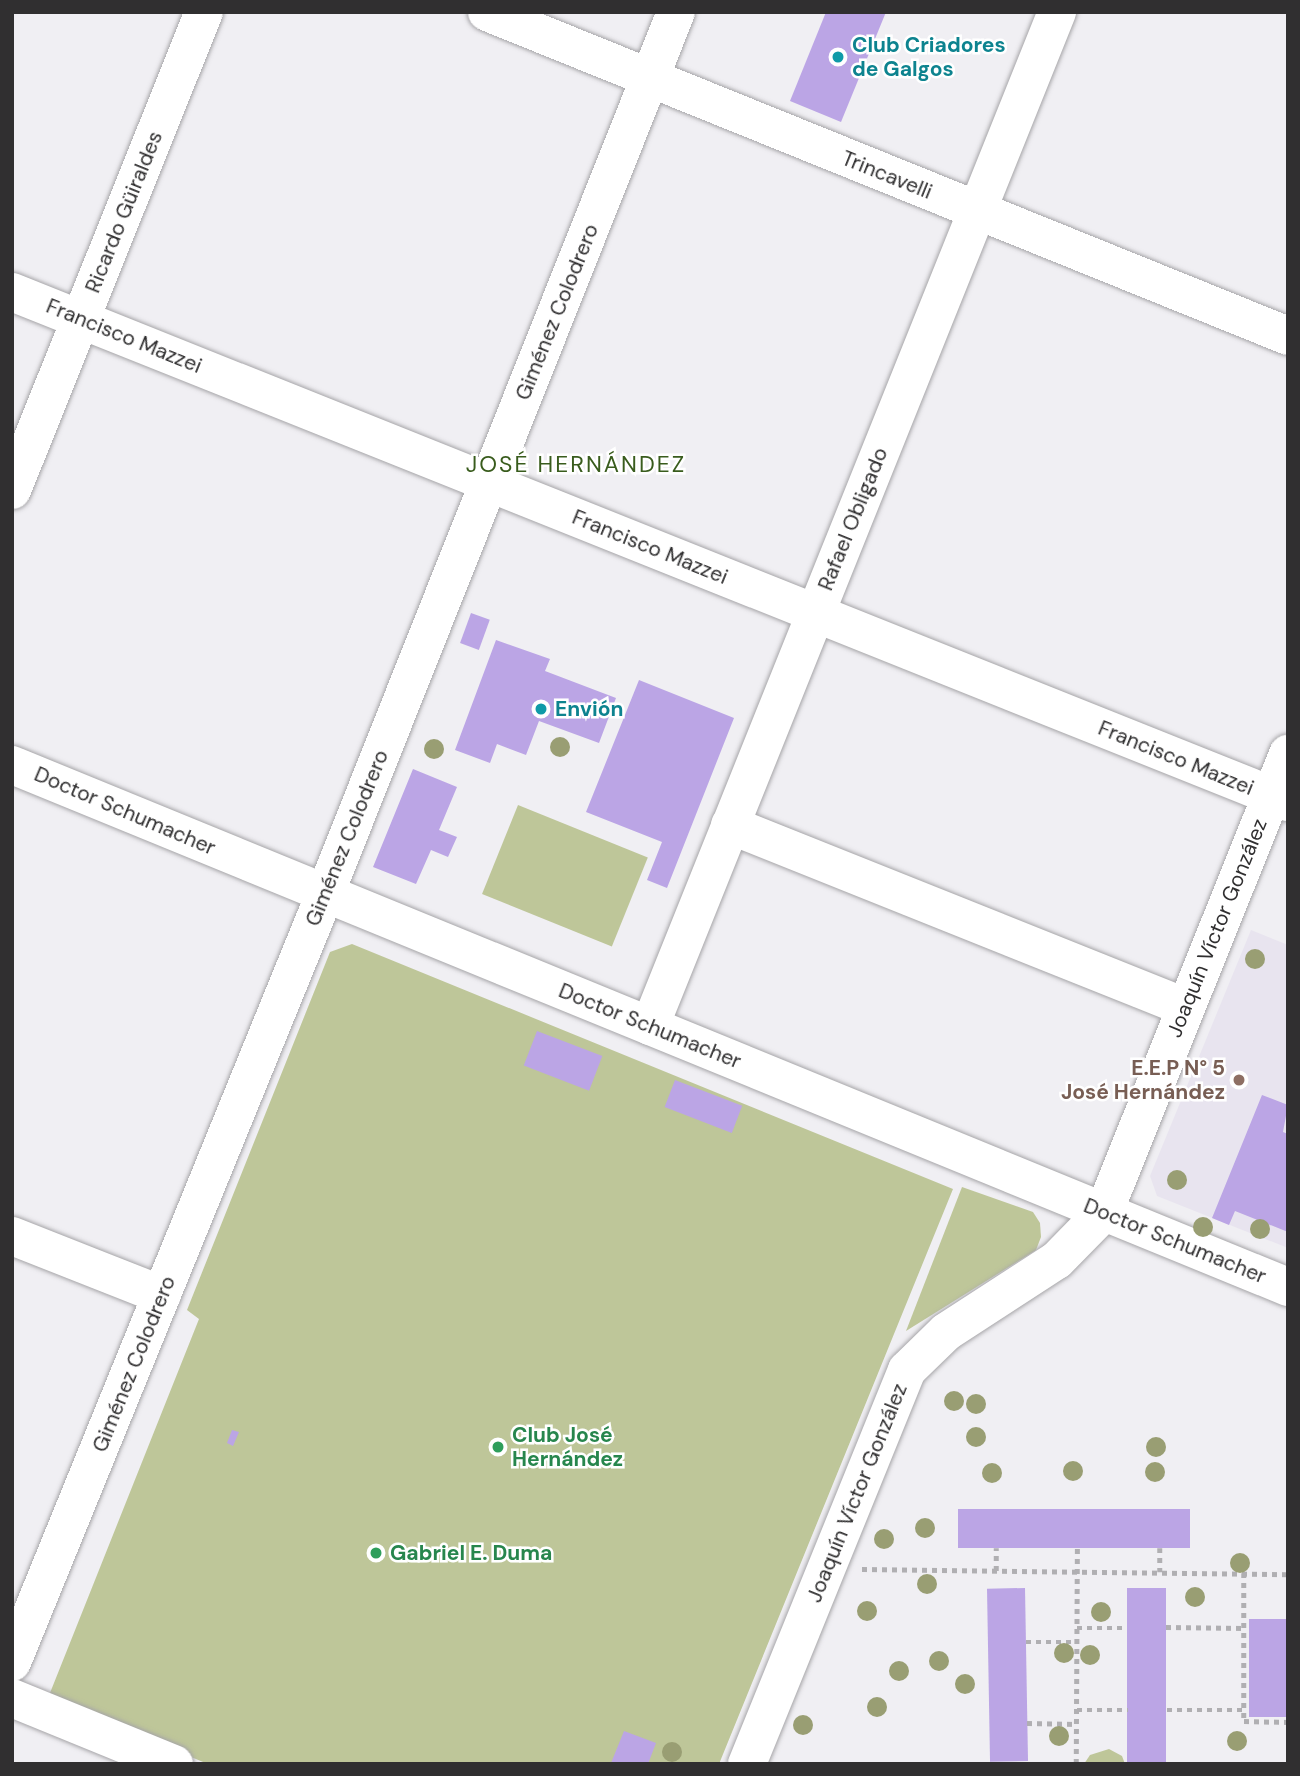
<!DOCTYPE html>
<meta charset="utf-8">
<style>
body{margin:0}
#map{position:relative;width:1300px;height:1776px;overflow:hidden;background:#f0eff3;font-family:"DM Sans",sans-serif}
div>[style]{position:absolute}
[style*='--x']{left:calc(var(--x)*1px);top:calc(var(--y)*1px);width:calc(var(--w)*1px);rotate:calc(var(--a)*1deg)}
.built>*{inset:0;background:#e8e4ef}
.green>*{inset:0;background:#bec699;transform-origin:0 0}
.building>*{inset:0;background:#bba5e5;transform-origin:0 0}
.path>*{height:4.5px;margin-top:-2.25px;transform-origin:0;background:repeating-linear-gradient(90deg,#b0afb2 0 5px,transparent 0 10px)}
.roads{filter:drop-shadow(0 0 2px #a6a5a8) drop-shadow(0 0 2px #a6a5a8)}
.minor>*{height:38px;margin:-19px;padding:0 19px;transform-origin:19px;border-radius:19px;background:#fff}
.trees>*{width:20px;height:20px;margin:-10px;border-radius:50%;background:#999e73}
.dots>*{width:19px;height:19px;translate:-50% -50%;box-sizing:border-box;border:4px solid #fff;border-radius:50%}
span{translate:-50% -50%;white-space:nowrap;text-align:center;line-height:1.15;-webkit-text-stroke:5px #fff;paint-order:stroke}
.culture-label{font-size:21px;color:#0d838f;font-weight:700}
.left{translate:0 -50%;text-align:left}
.street-label{font-size:21px;color:#302f30}
.education-label{font-size:21px;color:#785e54;font-weight:700}
.right{translate:-100% -50%;text-align:right}
.leisure-label{font-size:21px;color:#27864d;font-weight:700}
.neighbourhood-label{font-size:23px;color:#395c1d;letter-spacing:2px}
.frame{position:absolute;inset:0;border:14px solid #302f30;pointer-events:none}
</style>
<div id="map">
<div class="built">
<div style="clip-path:polygon(1251px 930px,1288px 945px,1288px 1248px,1157px 1196px,1150px 1176px)"></div>
</div>
<div class="green">
<div style="left:518px;top:805px;width:140px;height:96px;rotate:22deg"></div>
<div style="clip-path:polygon(352px 944px,953px 1189px,719px 1764px,208px 1764px,48px 1698px,199px 1319px,187px 1310px,330px 952px)"></div>
<div style="clip-path:polygon(962px 1187px,1033px 1212px,1040px 1223px,1041px 1237px,1036px 1250px,906px 1331px)"></div>
<div style="clip-path:polygon(1109px 1749px,1122px 1756px,1125px 1764px,1084px 1764px,1090px 1755px)"></div>
</div>
<div class="building">
<div style="clip-path:polygon(826px 12px,886px 12px,841px 122px,790px 101px)"></div>
<div style="left:471px;top:613px;width:20px;height:32px;rotate:20deg"></div>
<div style="clip-path:polygon(496px 640px,550px 659px,545px 671px,616px 698px,599px 743px,539px 721px,526px 755px,497px 744px,490px 763px,455px 750px)"></div>
<div style="clip-path:polygon(639px 680px,734px 718px,667px 888px,647px 880px,662px 842px,586px 812px)"></div>
<div style="clip-path:polygon(413px 769px,457px 787px,439px 830px,457px 837px,448px 857px,431px 850px,416px 884px,373px 867px)"></div>
<div style="left:537px;top:1031px;width:70px;height:37px;rotate:21deg"></div>
<div style="left:675px;top:1080px;width:72px;height:29px;rotate:21deg"></div>
<div style="clip-path:polygon(1262px 1095px,1288px 1105px,1283px 1132px,1288px 1134px,1288px 1232px,1235px 1211px,1229px 1225px,1212px 1218px)"></div>
<div style="clip-path:polygon(232px 1430px,239px 1432px,233px 1446px,227px 1443px)"></div>
<div style="left:958px;top:1509px;width:232px;height:39px"></div>
<div style="left:1025px;top:1588px;width:173px;height:38px;rotate:89deg"></div>
<div style="left:1166px;top:1588px;width:174px;height:39px;rotate:90deg"></div>
<div style="left:1249px;top:1619px;width:39px;height:98px"></div>
<div style="clip-path:polygon(624px 1731px,656px 1743px,648px 1764px,611px 1763px)"></div>
</div>
<div class="path">
<div style="--x:1160;--y:1548;--w:24;--a:90"></div>
<div style="--x:862;--y:1569;--w:426;--a:0.7"></div>
<div style="--x:996;--y:1571;--w:23;--a:-90"></div>
<div style="--x:1244;--y:1573;--w:148;--a:90"></div>
<div style="--x:1244;--y:1721;--w:44;--a:1.3"></div>
<div style="--x:1166;--y:1627;--w:78;--a:0.7"></div>
<div style="--x:1077;--y:1628;--w:50;--a:0"></div>
<div style="--x:1026;--y:1642;--w:51;--a:0"></div>
<div style="--x:1077;--y:1710;--w:51;--a:0"></div>
<div style="--x:1167;--y:1710;--w:77;--a:0"></div>
<div style="--x:1027;--y:1723;--w:50;--a:1.1"></div>
<div style="--x:1076;--y:1764;--w:216;--a:-89.7"></div>
</div>
<div class="roads">
<div class="minor">
<div style="--x:487;--y:12;--w:864;--a:22.02"></div>
<div style="--x:12;--y:292;--w:1374;--a:21.79"></div>
<div style="--x:12;--y:490;--w:515;--a:-68.12"></div>
<div style="--x:12;--y:765;--w:1379;--a:22.25"></div>
<div style="--x:730;--y:825;--w:489;--a:21.8"></div>
<div style="--x:650;--y:1026;--w:1093;--a:-68.13"></div>
<div style="--x:12;--y:1236;--w:161;--a:21.5"></div>
<div style="--x:12;--y:1662;--w:829;--a:-67.83"></div>
<div style="--x:325;--y:894;--w:949;--a:-68.3"></div>
<div style="--x:12;--y:1698;--w:175;--a:22.2"></div>
<div style="--x:747;--y:1764;--w:425;--a:-67.9"></div>
<div style="--x:907;--y:1370;--w:54;--a:-44.3"></div>
<div style="--x:946;--y:1332;--w:132;--a:-33"></div>
<div style="--x:1057;--y:1260;--w:67;--a:-45.6"></div>
<div style="--x:1104;--y:1212;--w:494;--a:-68.1"></div>
</div>
</div>
<div class="trees">
<div style="left:560px;top:747px"></div>
<div style="left:434px;top:749px"></div>
<div style="left:1255px;top:959px"></div>
<div style="left:1177px;top:1180px"></div>
<div style="left:1203px;top:1227px"></div>
<div style="left:1260px;top:1229px"></div>
<div style="left:954px;top:1401px"></div>
<div style="left:976px;top:1404px"></div>
<div style="left:976px;top:1437px"></div>
<div style="left:1156px;top:1447px"></div>
<div style="left:1073px;top:1471px"></div>
<div style="left:1155px;top:1472px"></div>
<div style="left:992px;top:1473px"></div>
<div style="left:925px;top:1528px"></div>
<div style="left:884px;top:1539px"></div>
<div style="left:1240px;top:1563px"></div>
<div style="left:927px;top:1584px"></div>
<div style="left:1195px;top:1597px"></div>
<div style="left:867px;top:1611px"></div>
<div style="left:1101px;top:1612px"></div>
<div style="left:1064px;top:1653px"></div>
<div style="left:1090px;top:1655px"></div>
<div style="left:939px;top:1661px"></div>
<div style="left:899px;top:1671px"></div>
<div style="left:965px;top:1684px"></div>
<div style="left:877px;top:1707px"></div>
<div style="left:803px;top:1725px"></div>
<div style="left:1059px;top:1736px"></div>
<div style="left:1237px;top:1741px"></div>
<div style="left:672px;top:1752px"></div>
</div>
<div class="dots">
<div style="left:838px;top:57px;background:#0f9aa8"></div>
<div style="left:541px;top:709px;background:#0f9aa8"></div>
<div style="left:1239px;top:1080px;background:#8d6e63"></div>
<div style="left:498px;top:1447px;background:#2e9e5b"></div>
<div style="left:376px;top:1553px;background:#2e9e5b"></div>
</div>
<div class="culture-label">
<span class="left" style="left:852px;top:57px">Club Criadores<br>de Galgos</span>
<span class="left" style="left:555px;top:709px">Envión</span>
</div>
<div class="street-label">
<span style="left:887px;top:175px;rotate:22deg">Trincavelli</span>
<span style="left:124px;top:212px;rotate:-68deg">Ricardo Güiraldes</span>
<span style="left:557px;top:312px;rotate:-68deg">Giménez Colodrero</span>
<span style="left:124px;top:336px;rotate:22deg">Francisco Mazzei</span>
<span style="left:853px;top:519px;rotate:-68deg">Rafael Obligado</span>
<span style="left:650px;top:547px;rotate:22deg">Francisco Mazzei</span>
<span style="left:1176px;top:758px;rotate:22deg">Francisco Mazzei</span>
<span style="left:125px;top:811px;rotate:23deg">Doctor Schumacher</span>
<span style="left:347px;top:838px;rotate:-68deg">Giménez Colodrero</span>
<span style="left:1217px;top:928px;rotate:-68deg">Joaquín Víctor González</span>
<span style="left:650px;top:1026px;rotate:22deg">Doctor Schumacher</span>
<span style="left:1175px;top:1241px;rotate:22deg">Doctor Schumacher</span>
<span style="left:134px;top:1364px;rotate:-68deg">Giménez Colodrero</span>
<span style="left:857px;top:1493px;rotate:-68deg">Joaquín Víctor González</span>
</div>
<div class="education-label">
<span class="right" style="left:1225px;top:1080px">E.E.P N° 5<br>José Hernández</span>
</div>
<div class="leisure-label">
<span class="left" style="left:512px;top:1447px">Club José<br>Hernández</span>
<span class="left" style="left:390px;top:1553px">Gabriel E. Duma</span>
</div>
<div class="neighbourhood-label">
<span style="left:576px;top:464px">JOSÉ HERNÁNDEZ</span>
</div>
<div class="frame"></div>
</div>
